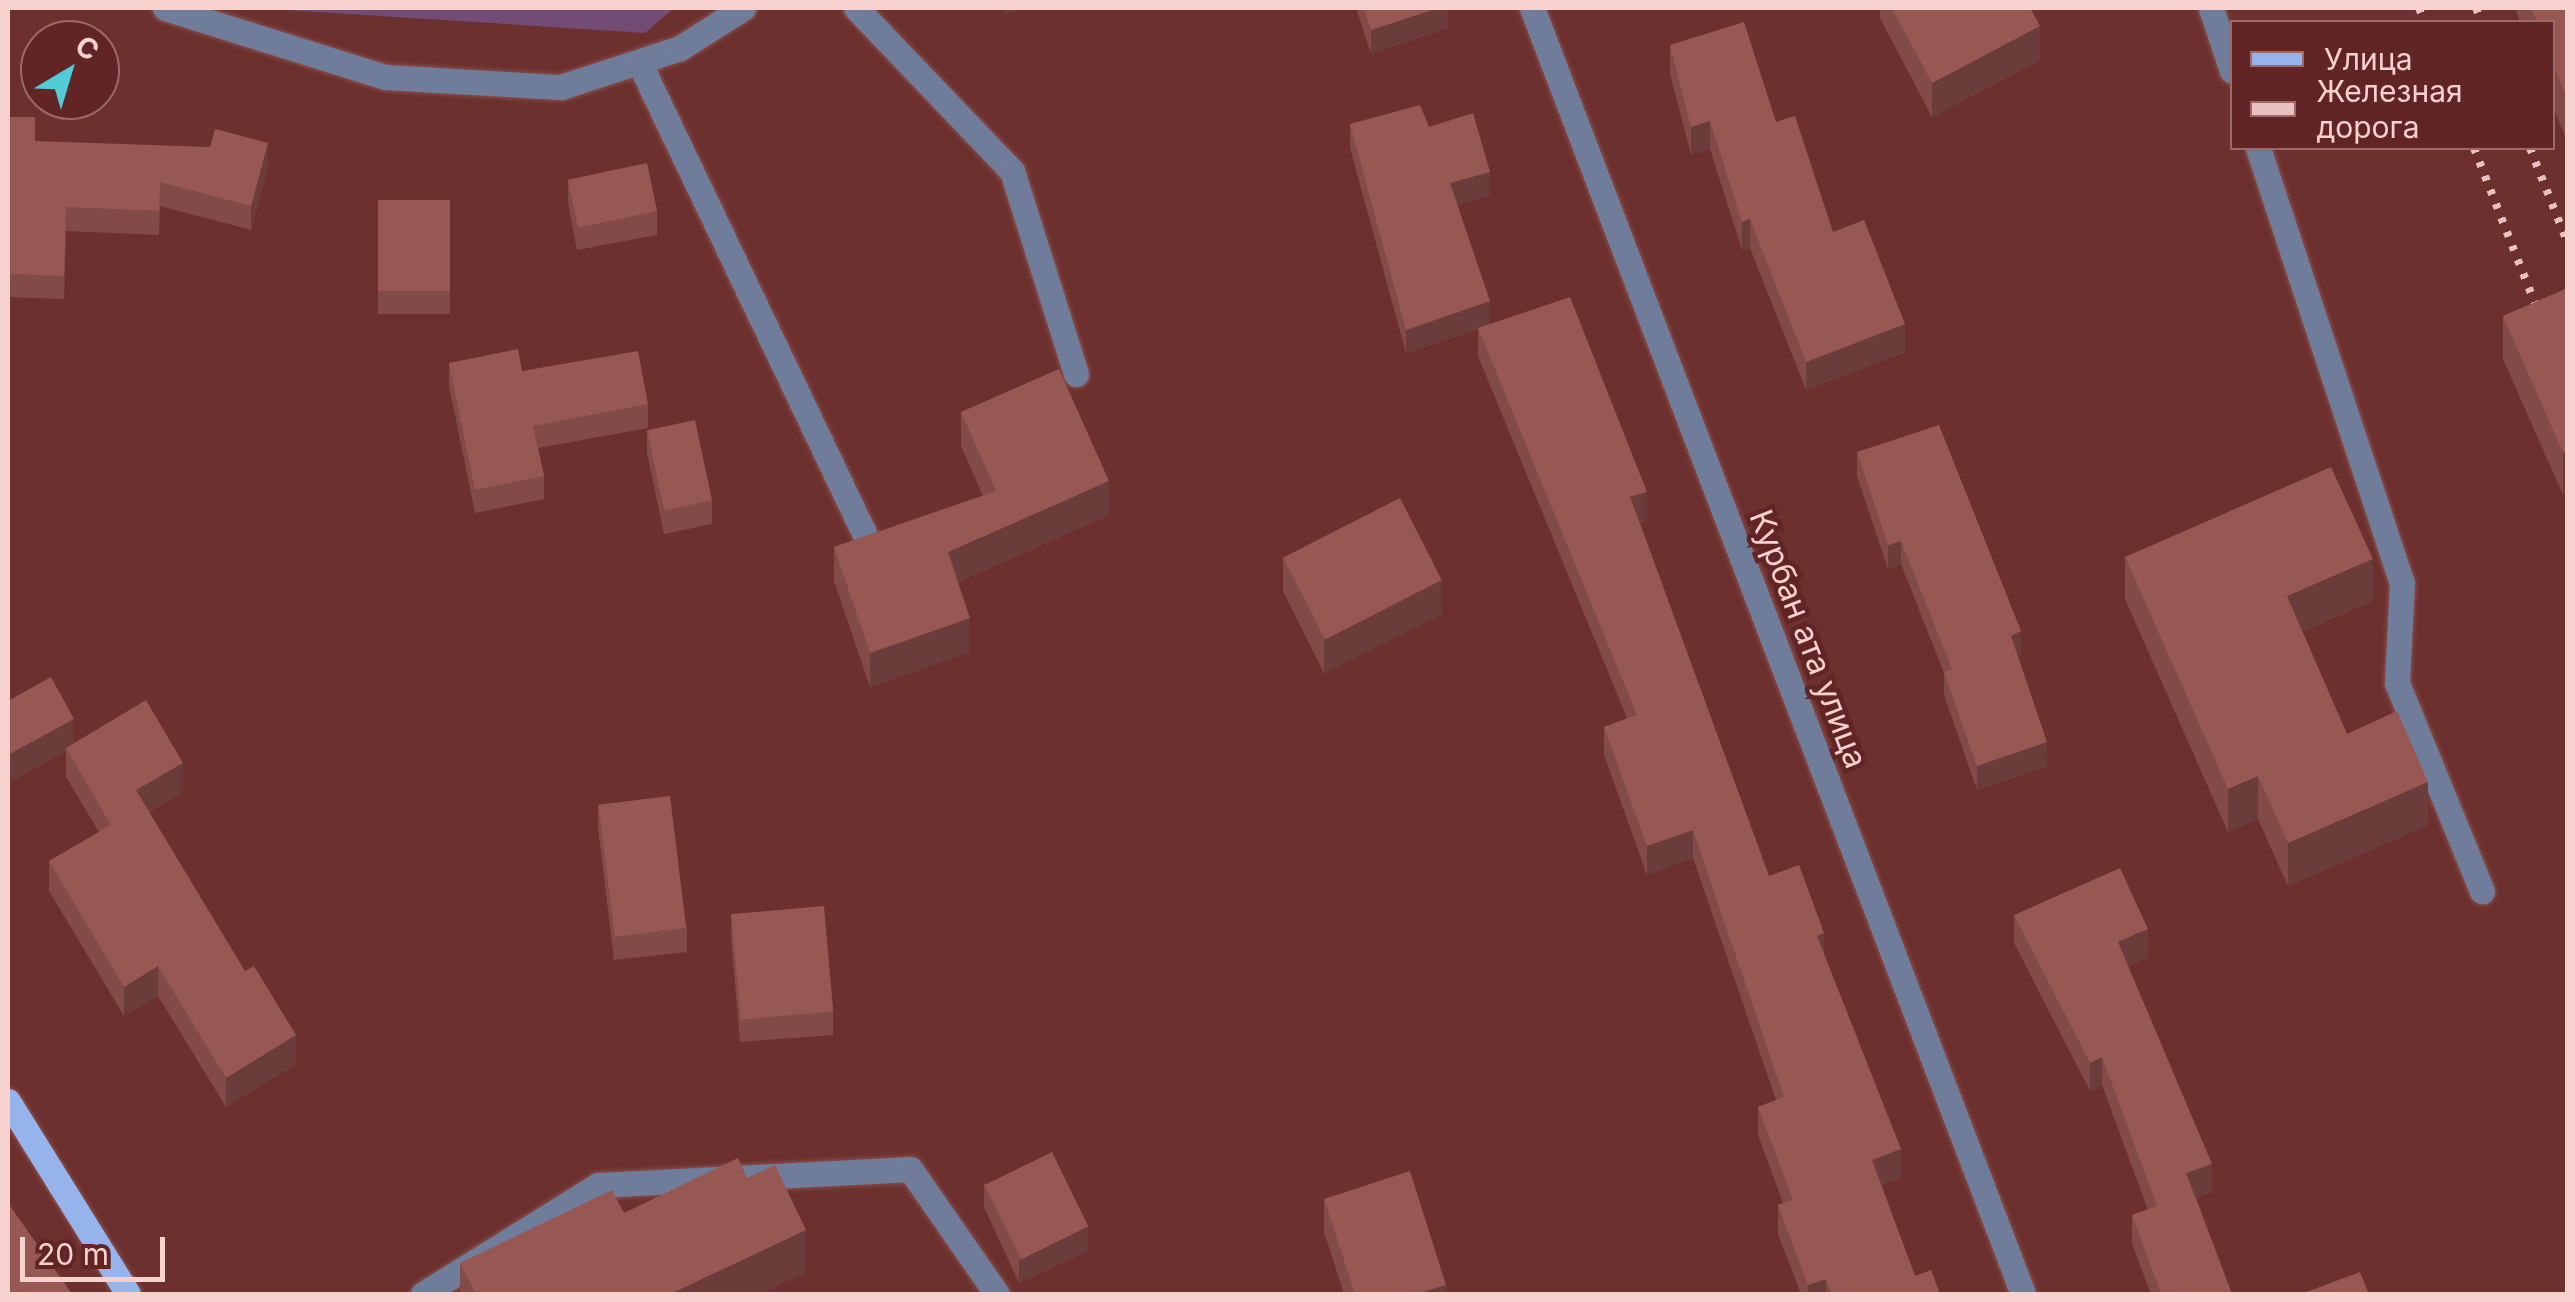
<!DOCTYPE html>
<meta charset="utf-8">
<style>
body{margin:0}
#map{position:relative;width:2575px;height:1302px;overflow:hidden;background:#6c302e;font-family:Inter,sans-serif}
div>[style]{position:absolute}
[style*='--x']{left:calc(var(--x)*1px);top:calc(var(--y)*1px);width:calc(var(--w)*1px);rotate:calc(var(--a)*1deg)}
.green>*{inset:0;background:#734c76}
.roads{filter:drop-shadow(0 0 2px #88504e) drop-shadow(0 0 2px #88504e)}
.minor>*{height:25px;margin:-12.5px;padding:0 12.5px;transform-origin:12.5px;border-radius:12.5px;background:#6f7d9a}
.major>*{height:25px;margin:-12.5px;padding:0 12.5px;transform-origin:12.5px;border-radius:12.5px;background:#97b3ec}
.rail>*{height:8px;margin-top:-4px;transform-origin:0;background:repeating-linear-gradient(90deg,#e8c0bd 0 5px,transparent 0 15px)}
.wall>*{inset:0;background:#824b47;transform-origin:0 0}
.shaded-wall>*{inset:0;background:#6a3d3a;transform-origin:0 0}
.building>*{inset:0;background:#975753;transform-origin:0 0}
span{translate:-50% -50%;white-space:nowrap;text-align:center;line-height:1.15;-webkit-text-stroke:9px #602524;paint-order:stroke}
.street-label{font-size:32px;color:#f7d1ce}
.frame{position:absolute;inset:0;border:10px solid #f7d1ce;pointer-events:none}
.legend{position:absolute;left:2230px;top:20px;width:325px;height:130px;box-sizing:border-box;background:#602524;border:2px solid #9c6a68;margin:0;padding:12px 18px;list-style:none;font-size:30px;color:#f7d1ce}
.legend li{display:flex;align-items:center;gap:20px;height:50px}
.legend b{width:50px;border:2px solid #9c6a68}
.north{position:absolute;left:20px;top:20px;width:100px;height:100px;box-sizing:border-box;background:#602524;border:2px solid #9c6a68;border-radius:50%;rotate:38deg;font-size:28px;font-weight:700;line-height:40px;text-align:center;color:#f7d1ce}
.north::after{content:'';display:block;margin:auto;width:35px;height:45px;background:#52cbd7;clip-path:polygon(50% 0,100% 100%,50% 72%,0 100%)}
.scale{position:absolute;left:20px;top:1237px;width:145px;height:45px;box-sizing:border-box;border:5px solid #f7d1ce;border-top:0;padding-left:12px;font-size:30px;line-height:35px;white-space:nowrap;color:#f7d1ce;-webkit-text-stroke:8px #602524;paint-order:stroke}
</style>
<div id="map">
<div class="green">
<div style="clip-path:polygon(254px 8px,674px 8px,645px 33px)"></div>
</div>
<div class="roads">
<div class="minor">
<div style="--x:165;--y:8;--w:231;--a:17.4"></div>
<div style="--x:385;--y:77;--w:176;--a:3.3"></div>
<div style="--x:561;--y:87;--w:125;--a:-18.1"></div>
<div style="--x:680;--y:48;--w:75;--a:-32.4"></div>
<div style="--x:856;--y:8;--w:226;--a:46.3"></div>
<div style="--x:1012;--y:171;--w:213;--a:72.5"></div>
<div style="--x:1532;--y:8;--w:1377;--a:69.1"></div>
<div style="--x:2211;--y:8;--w:66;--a:71.6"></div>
<div style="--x:639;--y:62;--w:524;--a:64.46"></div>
<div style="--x:2258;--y:148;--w:458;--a:71.7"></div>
<div style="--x:2402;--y:583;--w:100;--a:92.9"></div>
<div style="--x:2397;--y:683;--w:225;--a:67.8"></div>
<div style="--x:423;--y:1294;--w:206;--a:-31.9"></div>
<div style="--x:598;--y:1185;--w:312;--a:-2.9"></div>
<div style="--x:910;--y:1169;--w:152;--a:55.2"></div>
</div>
<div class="major">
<div style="--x:8;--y:1101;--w:227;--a:58.1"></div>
</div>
</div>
<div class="rail">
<div style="--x:2419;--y:8;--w:15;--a:67"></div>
<div style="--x:2476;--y:8;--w:15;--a:67"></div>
<div style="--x:2474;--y:148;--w:194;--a:68.6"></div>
<div style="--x:2530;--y:148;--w:103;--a:68.4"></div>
</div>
<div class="wall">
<div style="clip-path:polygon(1356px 8px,1448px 8px,1448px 28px,1371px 54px)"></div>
<div style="clip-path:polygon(1880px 8px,2030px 8px,2040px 60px,1932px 117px,1880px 18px)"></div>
<div style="clip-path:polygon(2515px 8px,2568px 8px,2568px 143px,2552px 105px,2552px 22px,2520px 22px)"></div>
<div style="clip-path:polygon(1670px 45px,1776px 122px,1833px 232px,1905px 352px,1806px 390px,1750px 248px,1742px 250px,1710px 149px,1691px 155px,1670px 74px)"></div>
<div style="clip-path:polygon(8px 117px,35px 141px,268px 167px,251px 230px,160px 206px,159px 235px,66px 231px,64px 299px,8px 297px)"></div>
<div style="clip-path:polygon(1350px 124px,1429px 127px,1490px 195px,1457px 205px,1490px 323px,1647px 520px,1640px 523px,1769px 876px,1824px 955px,1901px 1178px,1881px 1185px,1915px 1276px,1940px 1294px,1801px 1294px,1778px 1234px,1778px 1205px,1783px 1203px,1758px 1135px,1758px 1107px,1776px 1100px,1693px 858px,1647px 875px,1604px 755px,1604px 727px,1627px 718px,1478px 356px,1478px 329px,1406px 353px,1350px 148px)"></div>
<div style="clip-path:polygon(568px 179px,657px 211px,657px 235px,577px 250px,568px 203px)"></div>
<div style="left:378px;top:200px;width:72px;height:114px"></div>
<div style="clip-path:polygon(2568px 288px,2563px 495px,2503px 359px,2503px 316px)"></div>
<div style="clip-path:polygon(449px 363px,522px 371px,648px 404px,648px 428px,538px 448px,544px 476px,544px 499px,475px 513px,449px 386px)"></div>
<div style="clip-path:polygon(961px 412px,1109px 515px,958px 582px,970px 652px,870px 687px,834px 581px,834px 547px,983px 496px,961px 446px)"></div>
<div style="clip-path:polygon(647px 430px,712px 500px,712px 524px,664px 534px,647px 453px)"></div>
<div style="clip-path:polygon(1857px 452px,2021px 655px,2018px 657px,2047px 766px,1977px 790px,1944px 695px,1944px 673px,1901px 564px,1888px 569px,1857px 476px)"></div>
<div style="clip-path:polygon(1283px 557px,1442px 614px,1324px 673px,1283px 591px)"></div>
<div style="clip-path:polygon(2125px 557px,2373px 601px,2302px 632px,2347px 734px,2428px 825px,2288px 886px,2258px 819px,2228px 832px,2125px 599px)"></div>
<div style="clip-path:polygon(74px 743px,183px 792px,149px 812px,296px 1064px,226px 1107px,158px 996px,124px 1016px,49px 891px,49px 861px,99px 832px,66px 777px,66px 751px,8px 783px)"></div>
<div style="clip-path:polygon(598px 804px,687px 928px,687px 952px,614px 960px,598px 828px)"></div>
<div style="clip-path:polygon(731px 913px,833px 1012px,833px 1035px,740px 1042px,731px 937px)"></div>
<div style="clip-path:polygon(2014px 915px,2148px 957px,2128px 966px,2212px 1192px,2196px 1198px,2232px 1294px,2151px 1294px,2132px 1244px,2132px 1215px,2148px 1210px,2102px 1085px,2090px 1091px,2014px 943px)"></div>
<div style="clip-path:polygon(747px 1178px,806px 1272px,759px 1294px,460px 1294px,460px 1263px,624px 1213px)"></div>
<div style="clip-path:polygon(984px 1183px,1088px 1251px,1019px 1283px,984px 1207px)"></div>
<div style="clip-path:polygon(1324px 1199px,1446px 1294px,1344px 1294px,1324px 1232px)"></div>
</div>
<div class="shaded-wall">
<div style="clip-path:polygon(1005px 8px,1022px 8px,1005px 15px)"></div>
<div style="clip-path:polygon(1438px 8px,1448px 8px,1448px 28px,1371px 54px,1371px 30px)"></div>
<div style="clip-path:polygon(2040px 26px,2040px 60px,1932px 117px,1932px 83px)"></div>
<div style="clip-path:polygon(1710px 121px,1710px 149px,1691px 155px,1691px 127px)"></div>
<div style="clip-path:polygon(268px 143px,268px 167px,251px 230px,251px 206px)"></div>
<div style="clip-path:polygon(1490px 172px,1490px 195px,1450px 207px,1450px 183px)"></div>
<div style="clip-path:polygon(1750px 219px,1750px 248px,1742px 250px,1742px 222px)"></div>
<div style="clip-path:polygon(1490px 301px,1490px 325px,1406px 353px,1406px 330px)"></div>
<div style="clip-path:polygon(1905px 324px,1905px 352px,1806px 390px,1806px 362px)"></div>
<div style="left:2568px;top:451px;width:43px;height:5px;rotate:90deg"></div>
<div style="clip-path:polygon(1109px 481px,1109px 515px,948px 586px,948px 552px)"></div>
<div style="clip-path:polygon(1647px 492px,1647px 520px,1630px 526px,1630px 497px)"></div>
<div style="clip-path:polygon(1901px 541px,1901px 564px,1888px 569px,1888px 545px)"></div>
<div style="clip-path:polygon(2373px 559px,2373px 601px,2287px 639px,2287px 596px)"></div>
<div style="clip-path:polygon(1442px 580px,1442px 614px,1324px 673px,1324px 640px)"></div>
<div style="clip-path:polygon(970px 618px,970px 652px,870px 687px,870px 653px)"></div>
<div style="clip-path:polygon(2021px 631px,2021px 655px,2011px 659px,2011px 636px)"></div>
<div style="clip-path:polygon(74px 719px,74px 747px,66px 748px,66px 751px,8px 783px,8px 755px)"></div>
<div style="clip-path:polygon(2047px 742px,2047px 766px,1977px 790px,1977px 766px)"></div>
<div style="clip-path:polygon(183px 763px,183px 792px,136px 819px,136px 790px)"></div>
<div style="clip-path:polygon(2258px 776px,2258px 819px,2228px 832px,2228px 789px)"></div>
<div style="clip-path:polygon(2428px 782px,2428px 825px,2288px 886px,2288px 843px)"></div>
<div style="clip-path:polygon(1693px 830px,1693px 858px,1647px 875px,1647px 846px)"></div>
<div style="clip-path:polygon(2148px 929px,2148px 957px,2118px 970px,2118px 942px)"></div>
<div style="clip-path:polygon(1824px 933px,1824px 961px,1817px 936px)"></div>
<div style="clip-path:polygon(158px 966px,158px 996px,124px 1016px,124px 987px)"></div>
<div style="clip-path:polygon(296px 1035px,296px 1064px,226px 1107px,226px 1078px)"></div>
<div style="clip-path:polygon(2102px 1057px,2102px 1085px,2090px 1091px,2090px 1063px)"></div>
<div style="clip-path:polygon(1901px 1149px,1901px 1178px,1872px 1188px,1872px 1160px)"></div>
<div style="clip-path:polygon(2212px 1164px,2212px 1192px,2186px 1201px,2186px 1173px)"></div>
<div style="clip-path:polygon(1088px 1227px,1088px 1251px,1019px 1283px,1019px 1259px)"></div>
<div style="clip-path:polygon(806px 1230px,806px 1272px,759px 1294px,670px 1294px)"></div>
<div style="clip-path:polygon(1826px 1279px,1826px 1294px,1808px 1294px,1808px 1285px)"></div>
<div style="clip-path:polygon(1446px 1285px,1446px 1294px,1416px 1294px)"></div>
</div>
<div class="building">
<div style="clip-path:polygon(1364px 8px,1438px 8px,1371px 30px)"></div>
<div style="clip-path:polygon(1892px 8px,2030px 8px,2040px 26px,1932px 83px)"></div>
<div style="clip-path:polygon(2531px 8px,2568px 8px,2568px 101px,2552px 62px,2552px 22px,2537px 22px)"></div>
<div style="clip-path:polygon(1744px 22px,1776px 122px,1795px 116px,1833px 232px,1864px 220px,1905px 324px,1806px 362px,1750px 219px,1742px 222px,1710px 121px,1691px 127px,1670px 45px)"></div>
<div style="clip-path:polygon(1420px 105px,1429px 127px,1473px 113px,1490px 172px,1450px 183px,1490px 301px,1406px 330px,1350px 124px)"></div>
<div style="clip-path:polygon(8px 117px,35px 117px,35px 141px,210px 147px,215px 129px,268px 143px,251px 206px,160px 182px,159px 211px,66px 207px,64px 276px,8px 274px)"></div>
<div style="left:647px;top:163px;width:49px;height:81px;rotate:78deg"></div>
<div style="left:378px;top:200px;width:72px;height:91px"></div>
<div style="clip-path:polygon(2568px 288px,2568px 451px,2563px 453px,2503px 316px)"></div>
<div style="clip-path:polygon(1570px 297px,1647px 492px,1630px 497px,1769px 876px,1799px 865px,1824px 933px,1817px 936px,1901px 1149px,1872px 1160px,1915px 1276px,1931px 1270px,1940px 1294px,1831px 1294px,1826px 1279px,1808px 1285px,1778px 1205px,1793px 1200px,1758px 1107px,1784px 1097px,1693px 830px,1647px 846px,1604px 727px,1637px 715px,1478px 328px)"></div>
<div style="clip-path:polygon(518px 349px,522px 371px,638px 351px,648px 404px,533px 426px,544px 476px,475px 490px,449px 363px)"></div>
<div style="clip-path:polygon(1059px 369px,1109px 481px,948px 552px,970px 618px,870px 653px,834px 547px,996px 491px,961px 412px)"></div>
<div style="left:695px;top:420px;width:82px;height:49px;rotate:78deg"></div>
<div style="clip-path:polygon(1939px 425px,2021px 631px,2011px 636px,2047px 742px,1977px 766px,1944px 672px,1952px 669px,1901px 541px,1888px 545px,1857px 452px)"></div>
<div style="clip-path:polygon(2331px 467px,2373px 559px,2287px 596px,2347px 734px,2397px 711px,2428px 782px,2288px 843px,2258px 776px,2228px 789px,2125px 557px)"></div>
<div style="left:1400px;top:498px;width:92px;height:131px;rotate:63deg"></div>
<div style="clip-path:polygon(51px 677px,74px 719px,8px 755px,8px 701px)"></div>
<div style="clip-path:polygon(146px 700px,183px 763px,136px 790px,245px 971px,254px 966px,296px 1035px,226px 1078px,158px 966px,124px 987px,49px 861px,111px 825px,66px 748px)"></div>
<div style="left:670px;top:796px;width:133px;height:72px;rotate:83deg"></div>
<div style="clip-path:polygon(2120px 868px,2148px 929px,2118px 942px,2212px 1164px,2186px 1173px,2232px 1294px,2161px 1294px,2132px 1215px,2157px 1206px,2102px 1057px,2090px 1063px,2014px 915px)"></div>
<div style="left:824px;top:906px;width:106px;height:93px;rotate:85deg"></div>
<div style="left:1052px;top:1152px;width:83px;height:75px;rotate:64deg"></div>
<div style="clip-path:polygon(738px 1158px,747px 1178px,775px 1165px,806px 1230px,670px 1294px,476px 1294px,460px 1263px,612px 1190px,624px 1213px)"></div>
<div style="clip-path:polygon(1410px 1171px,1446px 1285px,1416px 1294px,1355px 1294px,1324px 1199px)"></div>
<div style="clip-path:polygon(8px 1203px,72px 1294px,8px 1294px)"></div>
<div style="clip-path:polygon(2360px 1272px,2369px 1294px,2301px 1294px)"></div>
</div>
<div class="street-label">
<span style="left:1808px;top:639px;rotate:69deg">Курбан ата улица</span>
</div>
<div class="frame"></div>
<ul class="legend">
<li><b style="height:12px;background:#97b3ec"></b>Улица</li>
<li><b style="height:12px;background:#e8c0bd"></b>Железная дорога</li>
</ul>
<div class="north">С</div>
<div class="scale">20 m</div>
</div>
